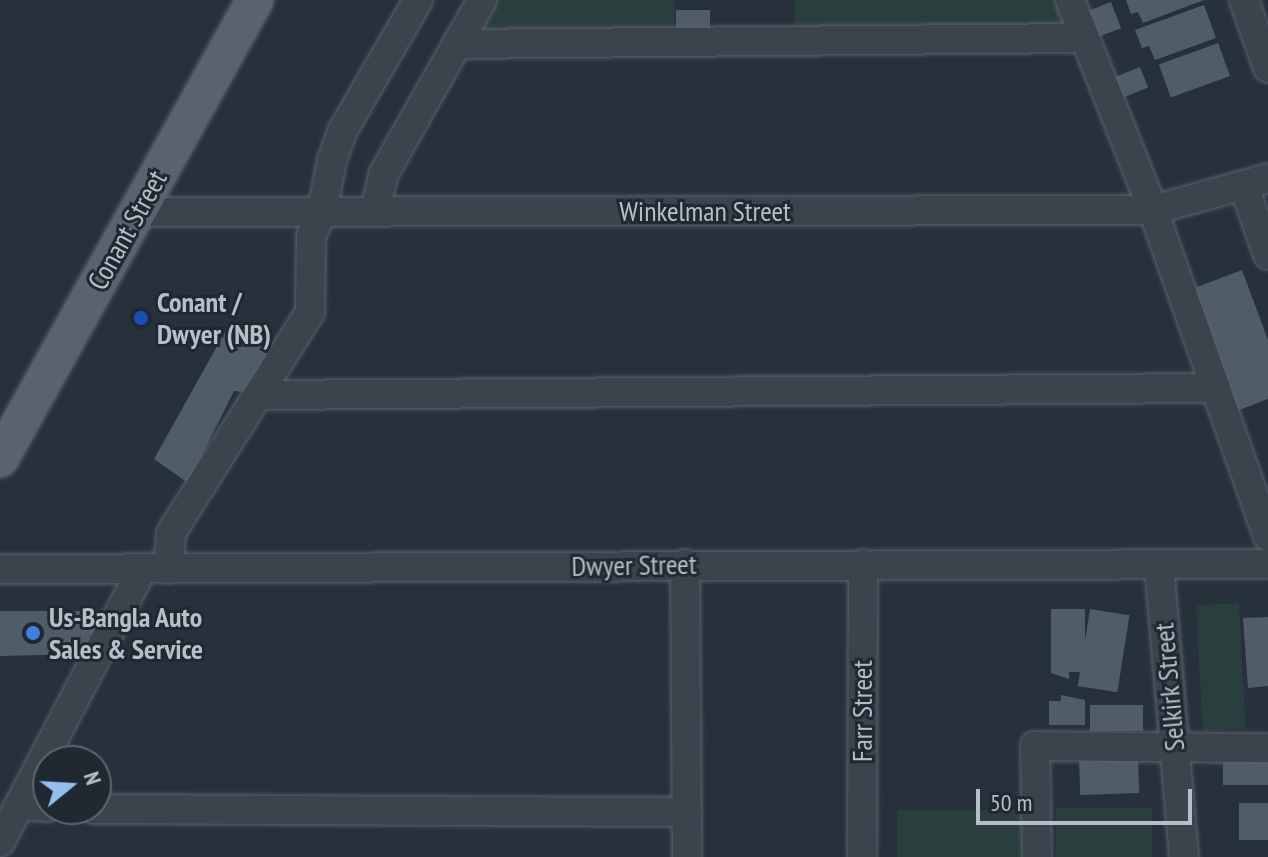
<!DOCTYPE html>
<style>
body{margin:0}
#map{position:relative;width:1268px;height:857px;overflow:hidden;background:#27313c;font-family:"PT Sans Narrow",sans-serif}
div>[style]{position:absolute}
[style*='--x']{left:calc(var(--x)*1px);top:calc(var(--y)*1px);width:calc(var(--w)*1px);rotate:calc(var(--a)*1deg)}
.green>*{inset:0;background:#2a3e3e;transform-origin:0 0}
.building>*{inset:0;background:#505c67;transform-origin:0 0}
.roads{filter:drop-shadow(0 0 2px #59616b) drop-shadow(0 0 2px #59616b)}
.minor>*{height:28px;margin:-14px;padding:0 14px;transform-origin:14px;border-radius:14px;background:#3b434d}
.major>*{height:36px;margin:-18px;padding:0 18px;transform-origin:18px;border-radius:18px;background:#59626d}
.dots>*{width:22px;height:22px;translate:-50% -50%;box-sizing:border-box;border:4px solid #202832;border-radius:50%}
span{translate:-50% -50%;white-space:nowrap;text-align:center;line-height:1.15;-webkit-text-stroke:6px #202832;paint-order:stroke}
.street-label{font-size:28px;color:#b7bec8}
.poi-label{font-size:28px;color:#b7bec8;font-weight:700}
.left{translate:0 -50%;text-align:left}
.north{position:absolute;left:32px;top:745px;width:80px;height:80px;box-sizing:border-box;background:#202832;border:2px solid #5c646e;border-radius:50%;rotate:72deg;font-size:22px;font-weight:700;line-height:32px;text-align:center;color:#b7bec8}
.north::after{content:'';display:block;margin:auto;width:28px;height:36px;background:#95bdee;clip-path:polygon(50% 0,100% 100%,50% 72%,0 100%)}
.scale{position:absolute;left:976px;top:789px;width:216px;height:36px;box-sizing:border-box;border:4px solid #b7bec8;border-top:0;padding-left:10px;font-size:24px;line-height:28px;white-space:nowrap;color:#b7bec8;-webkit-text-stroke:6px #202832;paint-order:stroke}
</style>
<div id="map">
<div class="green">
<div style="left:485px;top:0;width:190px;height:30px"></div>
<div style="left:795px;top:0;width:265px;height:28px"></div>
<div style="left:1239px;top:603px;width:126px;height:43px;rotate:87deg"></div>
<div style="left:1056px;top:808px;width:96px;height:49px"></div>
<div style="left:897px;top:810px;width:137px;height:47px"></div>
</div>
<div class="building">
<div style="clip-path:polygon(1126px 0,1204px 0,1143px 23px,1138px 12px,1131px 14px)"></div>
<div style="left:1111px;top:2px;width:28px;height:29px;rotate:69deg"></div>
<div style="clip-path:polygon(1204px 5px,1216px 38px,1155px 60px,1149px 46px,1142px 48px,1135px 30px)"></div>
<div style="left:676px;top:10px;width:34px;height:18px"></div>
<div style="left:1218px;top:43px;width:35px;height:63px;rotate:70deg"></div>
<div style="left:1140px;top:67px;width:22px;height:29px;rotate:68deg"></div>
<div style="clip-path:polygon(1242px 270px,1268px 340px,1268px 399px,1234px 412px,1189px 290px)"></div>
<div style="clip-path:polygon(230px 323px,277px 347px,256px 393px,234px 391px,188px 483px,154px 459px)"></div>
<div style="clip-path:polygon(1051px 609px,1085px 609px,1085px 672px,1069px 672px,1069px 679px,1051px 673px)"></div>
<div style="left:1090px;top:609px;width:40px;height:78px;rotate:9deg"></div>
<div style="clip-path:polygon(0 611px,111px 611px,100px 635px,89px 635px,89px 654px,0 656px)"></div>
<div style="clip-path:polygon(1268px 617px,1268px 686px,1248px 688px,1243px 618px)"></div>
<div style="clip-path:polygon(1061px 695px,1085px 700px,1085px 725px,1049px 725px,1049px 701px,1061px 701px)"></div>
<div style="left:1143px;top:705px;width:26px;height:53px;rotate:90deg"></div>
<div style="left:1268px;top:752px;width:33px;height:45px;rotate:90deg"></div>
<div style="left:1138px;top:758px;width:35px;height:59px;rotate:88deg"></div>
<div style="left:1239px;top:803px;width:29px;height:37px"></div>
</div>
<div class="roads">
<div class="minor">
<div style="--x:1070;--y:0;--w:226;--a:68.4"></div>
<div style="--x:1153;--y:210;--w:346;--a:70.6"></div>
<div style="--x:1244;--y:0;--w:72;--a:70.6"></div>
<div style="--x:457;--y:44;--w:628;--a:-0.55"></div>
<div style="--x:1244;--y:186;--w:73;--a:70.8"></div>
<div style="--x:375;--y:211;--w:37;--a:-77"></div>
<div style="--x:383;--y:175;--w:201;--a:-60.5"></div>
<div style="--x:137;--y:212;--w:1016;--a:-0.11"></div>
<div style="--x:1153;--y:210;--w:119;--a:-15.5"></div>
<div style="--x:258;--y:395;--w:958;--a:-0.42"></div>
<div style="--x:685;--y:564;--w:293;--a:89.6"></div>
<div style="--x:1159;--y:565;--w:293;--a:85.1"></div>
<div style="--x:0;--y:569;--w:1268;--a:-0.23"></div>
<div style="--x:168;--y:569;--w:36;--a:-85"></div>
<div style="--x:171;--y:533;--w:261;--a:-57.8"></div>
<div style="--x:310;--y:312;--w:76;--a:-89.2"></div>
<div style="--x:311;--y:236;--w:26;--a:-65"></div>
<div style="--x:322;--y:212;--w:53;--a:-79.1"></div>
<div style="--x:332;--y:160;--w:32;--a:-70"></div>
<div style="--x:343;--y:130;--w:150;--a:-60"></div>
<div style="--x:19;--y:805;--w:29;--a:4"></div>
<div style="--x:93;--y:809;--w:594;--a:0.29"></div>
<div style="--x:0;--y:842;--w:308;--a:-62.5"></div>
<div style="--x:862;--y:857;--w:293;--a:-89.8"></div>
<div style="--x:1037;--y:857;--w:111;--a:-91"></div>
<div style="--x:1035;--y:746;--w:233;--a:0.5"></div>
</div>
<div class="major">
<div style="--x:0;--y:459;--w:525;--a:-60.95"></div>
</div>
</div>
<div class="dots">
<div style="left:141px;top:318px;background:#1a4fb4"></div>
<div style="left:33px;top:633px;background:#3f7fe0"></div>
</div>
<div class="street-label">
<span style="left:705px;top:211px">Winkelman Street</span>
<span style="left:127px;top:230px;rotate:-61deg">Conant Street</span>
<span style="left:634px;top:565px;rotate:-1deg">Dwyer Street</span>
<span style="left:1169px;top:687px;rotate:-95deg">Selkirk Street</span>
<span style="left:862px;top:711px;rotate:-90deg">Farr Street</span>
</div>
<div class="poi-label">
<span class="left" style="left:157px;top:318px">Conant /<br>Dwyer (NB)</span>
<span class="left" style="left:49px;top:633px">Us-Bangla Auto<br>Sales &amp; Service</span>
</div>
<div class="north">N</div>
<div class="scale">50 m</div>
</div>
